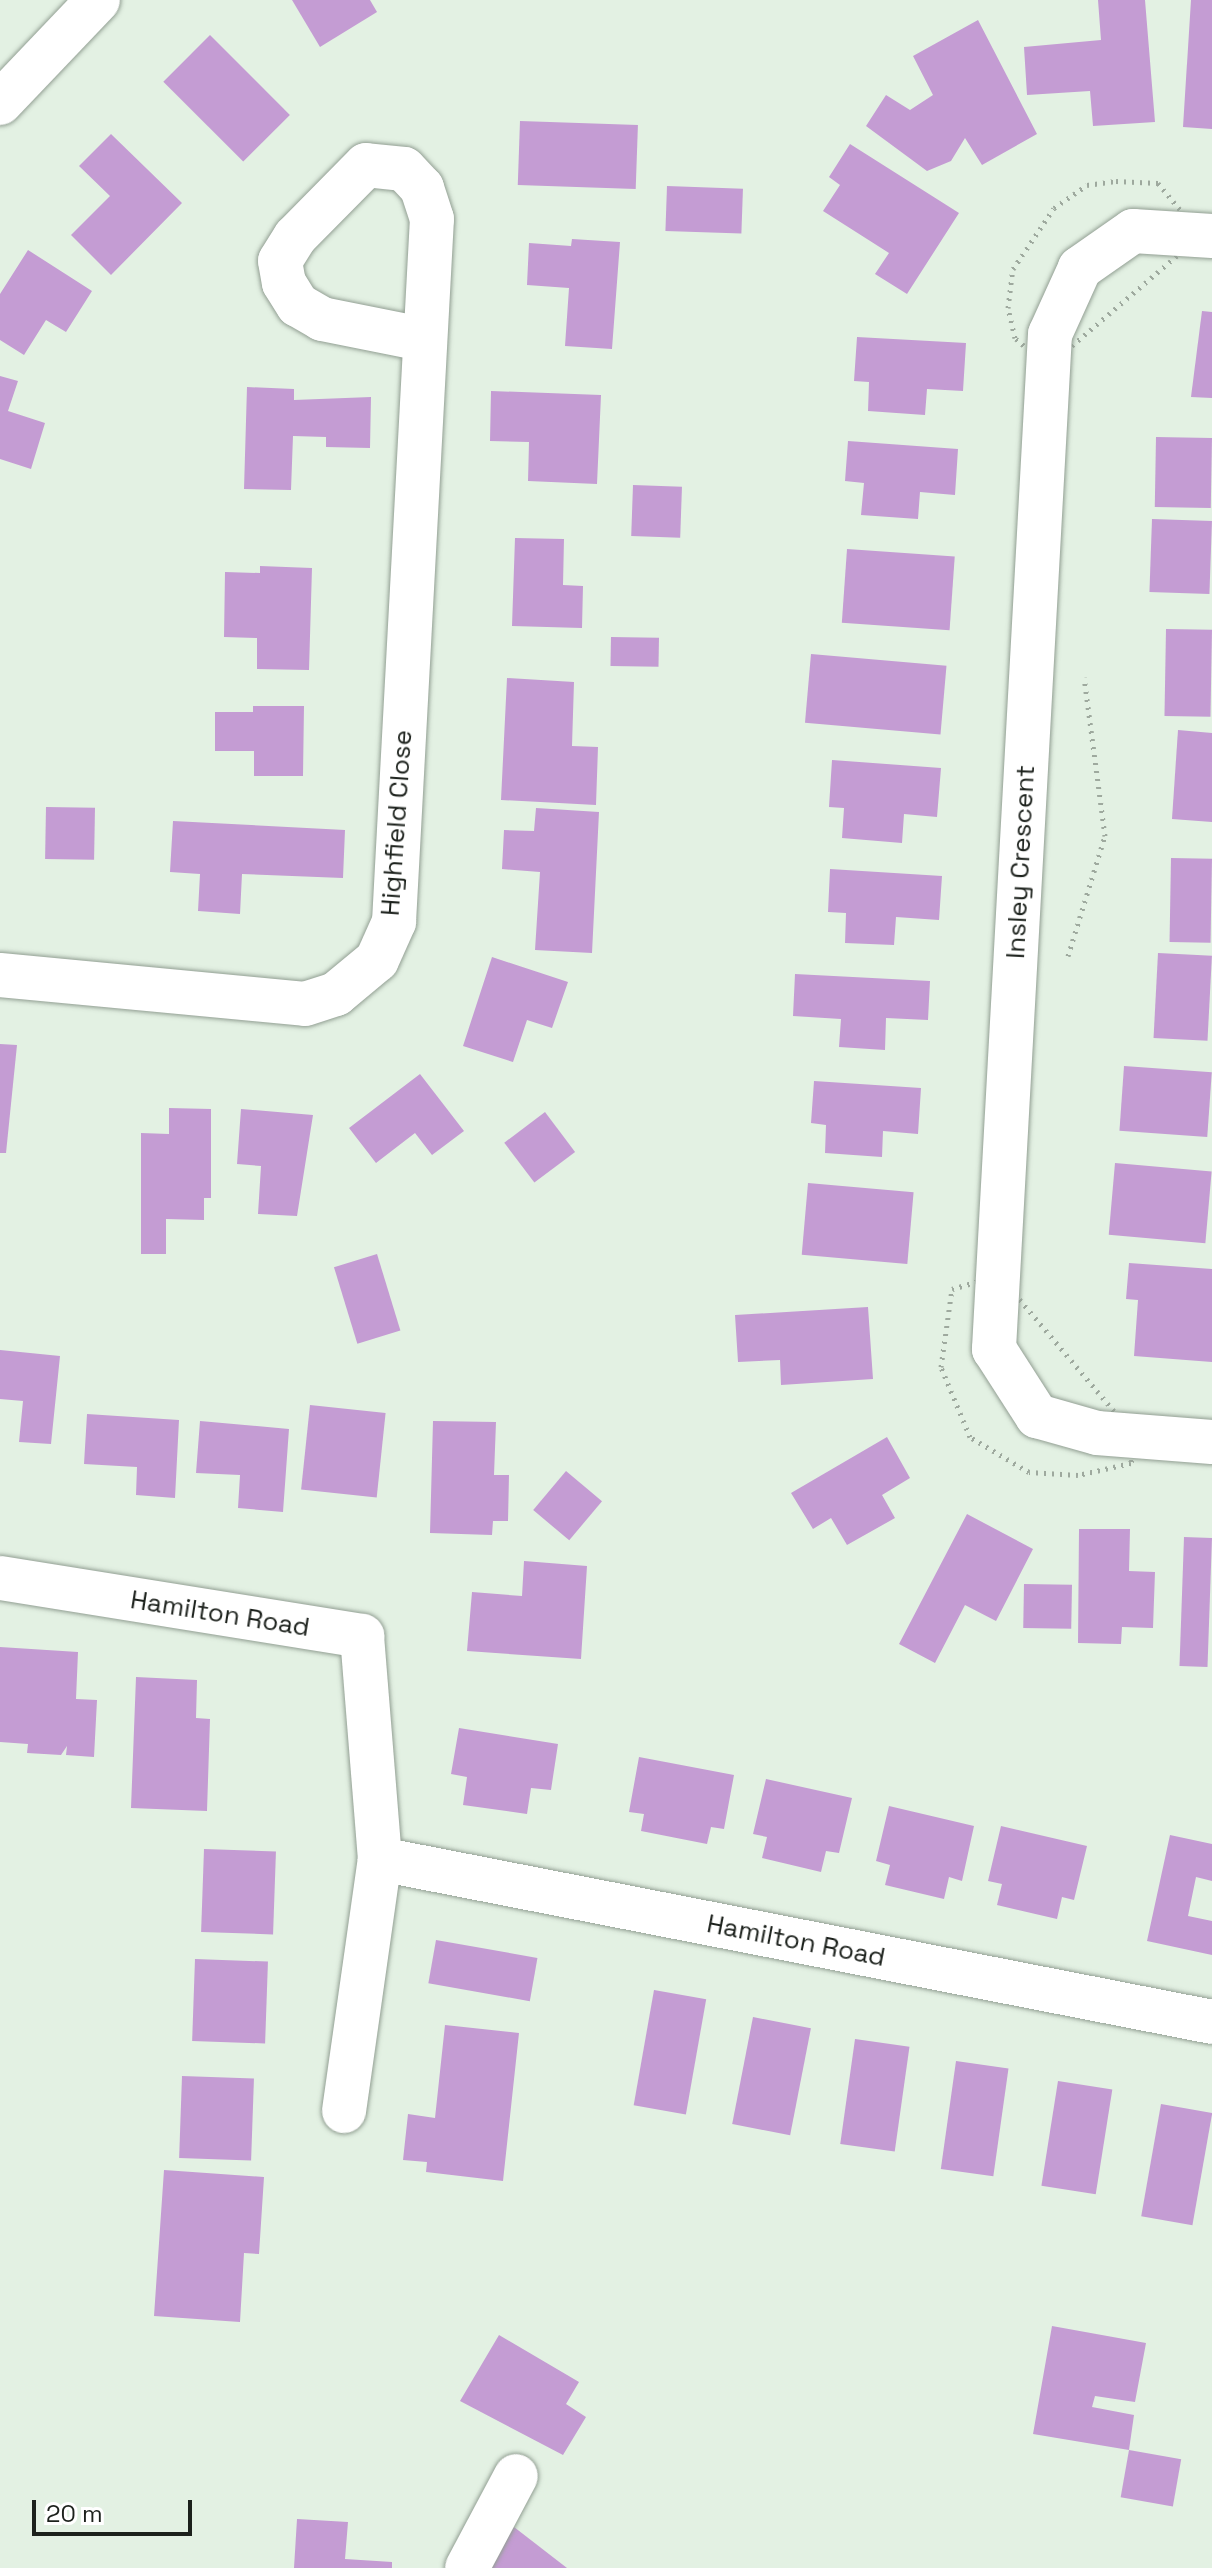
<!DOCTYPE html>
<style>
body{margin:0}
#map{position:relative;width:1212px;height:2568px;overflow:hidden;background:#e3f1e3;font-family:"Space Grotesk",sans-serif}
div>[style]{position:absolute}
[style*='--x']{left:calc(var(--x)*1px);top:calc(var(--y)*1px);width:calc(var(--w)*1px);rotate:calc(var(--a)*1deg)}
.building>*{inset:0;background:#c49cd3;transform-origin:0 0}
.path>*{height:5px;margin-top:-2.5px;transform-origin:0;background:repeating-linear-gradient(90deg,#9ea99e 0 2px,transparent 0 8px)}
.roads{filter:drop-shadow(0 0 2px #929f93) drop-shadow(0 0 2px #929f93)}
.street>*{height:44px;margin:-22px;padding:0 22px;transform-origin:22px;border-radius:22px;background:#fff}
span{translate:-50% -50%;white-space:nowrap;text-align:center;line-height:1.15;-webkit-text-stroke:6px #fff;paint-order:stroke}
.street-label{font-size:26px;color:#1c211c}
.scale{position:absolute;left:32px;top:2500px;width:160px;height:36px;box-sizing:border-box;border:4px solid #1c211c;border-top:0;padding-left:10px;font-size:24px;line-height:28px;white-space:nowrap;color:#1c211c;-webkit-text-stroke:6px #fff;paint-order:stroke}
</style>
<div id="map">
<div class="building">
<div style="clip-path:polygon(292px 0,370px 0,377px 12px,320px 47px)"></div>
<div style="clip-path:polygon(1098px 0,1145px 0,1155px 122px,1093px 126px,1090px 91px,1027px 95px,1024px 47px,1101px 40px)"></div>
<div style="clip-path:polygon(1191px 0,1212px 0,1212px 129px,1183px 127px)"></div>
<div style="clip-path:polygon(978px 20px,1037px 134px,982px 165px,965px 138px,951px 161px,927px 171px,866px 126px,886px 95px,910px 110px,933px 95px,913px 56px)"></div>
<div style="left:210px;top:35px;width:113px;height:66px;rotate:45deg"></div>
<div style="left:520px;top:121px;width:118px;height:64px;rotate:2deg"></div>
<div style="clip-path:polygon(111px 134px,182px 203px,111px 275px,71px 235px,110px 196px,79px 166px)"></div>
<div style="clip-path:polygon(850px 144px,959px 213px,907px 294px,875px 274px,889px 253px,823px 211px,840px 185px,829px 177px)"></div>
<div style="left:667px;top:186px;width:76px;height:45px;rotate:2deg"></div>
<div style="clip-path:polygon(572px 239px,620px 242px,612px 349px,565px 346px,569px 288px,527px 285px,529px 243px,571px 246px)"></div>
<div style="clip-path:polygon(28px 250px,92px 291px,66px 332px,46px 320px,24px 355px,0 340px,0 294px)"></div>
<div style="clip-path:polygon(1202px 311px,1212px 312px,1212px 398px,1191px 397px)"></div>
<div style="clip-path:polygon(857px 337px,966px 343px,963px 391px,927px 389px,925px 415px,868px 411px,869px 382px,854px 381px)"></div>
<div style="clip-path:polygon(0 376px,18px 381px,8px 411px,45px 423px,31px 469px,0 459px)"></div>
<div style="clip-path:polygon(247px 387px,294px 389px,294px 400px,371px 397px,370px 448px,326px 447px,326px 437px,293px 436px,291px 490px,244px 489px)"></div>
<div style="clip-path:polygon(491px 391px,601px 395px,597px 484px,528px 481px,529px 442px,490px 441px)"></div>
<div style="left:1156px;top:437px;width:56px;height:70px;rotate:1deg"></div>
<div style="clip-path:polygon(848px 441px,958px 449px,955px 495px,920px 492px,918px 519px,861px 515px,864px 483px,845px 481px)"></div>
<div style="left:633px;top:485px;width:49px;height:51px;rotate:2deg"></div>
<div style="left:1152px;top:519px;width:60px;height:73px;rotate:2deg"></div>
<div style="clip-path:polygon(515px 538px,564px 539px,563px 585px,583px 586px,582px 628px,512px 626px)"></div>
<div style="left:847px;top:549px;width:108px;height:74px;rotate:4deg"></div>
<div style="clip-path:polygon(260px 566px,312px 568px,309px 670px,257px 669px,257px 638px,224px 637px,225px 572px,260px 573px)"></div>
<div style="left:1166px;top:629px;width:46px;height:87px;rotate:1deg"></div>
<div style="left:611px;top:637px;width:48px;height:29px;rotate:1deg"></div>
<div style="left:811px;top:654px;width:136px;height:69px;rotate:5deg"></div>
<div style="clip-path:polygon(507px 678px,574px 682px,572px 746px,598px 747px,596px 805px,501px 800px)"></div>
<div style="clip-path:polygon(253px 706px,304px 706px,303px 776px,254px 776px,254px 751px,215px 751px,215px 712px,253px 712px)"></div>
<div style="clip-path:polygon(1178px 730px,1212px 733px,1212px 822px,1172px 819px)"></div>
<div style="clip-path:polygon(832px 760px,941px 768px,937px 817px,904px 814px,902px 843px,842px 838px,844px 808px,829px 807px)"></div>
<div style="left:46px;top:807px;width:49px;height:52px;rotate:1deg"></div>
<div style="clip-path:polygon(536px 808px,599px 812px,592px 953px,535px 950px,540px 872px,502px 869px,504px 830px,534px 831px)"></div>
<div style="clip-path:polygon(173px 821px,345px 830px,343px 878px,242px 874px,240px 914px,198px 911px,200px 874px,170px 872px)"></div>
<div style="left:1171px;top:858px;width:41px;height:84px;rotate:1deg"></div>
<div style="clip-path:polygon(830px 869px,942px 876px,939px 920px,896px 917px,894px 945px,845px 943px,846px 913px,828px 912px)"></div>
<div style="left:1158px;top:953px;width:54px;height:85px;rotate:3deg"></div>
<div style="clip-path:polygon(492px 957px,568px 982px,552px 1028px,527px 1020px,513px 1062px,463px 1046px)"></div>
<div style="clip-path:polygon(795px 974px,930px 981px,928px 1020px,886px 1018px,885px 1050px,839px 1047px,841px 1019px,793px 1016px)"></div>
<div style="clip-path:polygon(0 1044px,17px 1045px,6px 1153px,0 1153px)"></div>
<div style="left:1124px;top:1066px;width:88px;height:65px;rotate:4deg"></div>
<div style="clip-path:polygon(420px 1074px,464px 1131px,432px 1155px,415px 1133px,376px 1163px,349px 1128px)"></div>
<div style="clip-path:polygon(814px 1081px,921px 1088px,918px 1134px,883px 1131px,882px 1157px,825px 1153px,826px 1125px,811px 1123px)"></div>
<div style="clip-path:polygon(169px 1108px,211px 1109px,211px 1198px,204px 1198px,204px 1220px,166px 1219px,166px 1254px,141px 1254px,141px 1133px,169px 1134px)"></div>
<div style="clip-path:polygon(241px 1109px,313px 1115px,297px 1216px,258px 1214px,261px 1166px,237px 1164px)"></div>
<div style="left:545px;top:1112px;width:50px;height:51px;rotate:53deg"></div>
<div style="left:1115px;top:1163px;width:97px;height:72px;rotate:5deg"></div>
<div style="left:808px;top:1183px;width:106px;height:72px;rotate:5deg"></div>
<div style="left:377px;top:1254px;width:80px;height:45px;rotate:73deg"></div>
<div style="clip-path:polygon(1129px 1263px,1212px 1269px,1212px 1362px,1134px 1356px,1138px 1300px,1126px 1299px)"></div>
<div style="clip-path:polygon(868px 1307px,873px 1379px,781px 1385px,780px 1360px,738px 1362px,735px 1315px)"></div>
<div style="clip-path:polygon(0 1350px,60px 1356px,51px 1444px,19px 1442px,23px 1401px,0 1399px)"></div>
<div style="left:310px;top:1405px;width:76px;height:85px;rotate:6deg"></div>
<div style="clip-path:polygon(87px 1414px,179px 1420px,175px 1498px,136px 1495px,137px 1467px,84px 1464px)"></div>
<div style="clip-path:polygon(200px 1421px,289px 1429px,283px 1512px,238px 1508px,240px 1475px,196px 1473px)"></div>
<div style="clip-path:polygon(433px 1421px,496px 1422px,494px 1475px,509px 1475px,508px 1521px,493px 1521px,492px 1535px,430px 1533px)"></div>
<div style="clip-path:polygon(887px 1437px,910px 1478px,882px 1495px,895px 1518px,847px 1545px,831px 1518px,813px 1529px,791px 1493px)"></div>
<div style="left:566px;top:1471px;width:47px;height:51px;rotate:40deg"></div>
<div style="clip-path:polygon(967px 1514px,1033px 1549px,996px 1621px,965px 1605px,935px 1663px,899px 1644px)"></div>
<div style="clip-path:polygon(1079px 1529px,1130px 1529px,1129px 1571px,1155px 1572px,1153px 1628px,1122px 1627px,1121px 1644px,1078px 1643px)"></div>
<div style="left:1184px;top:1537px;width:28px;height:129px;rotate:2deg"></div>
<div style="clip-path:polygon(524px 1561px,587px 1566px,581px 1659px,467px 1651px,472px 1592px,522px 1596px)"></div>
<div style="left:1024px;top:1584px;width:48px;height:44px;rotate:1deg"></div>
<div style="clip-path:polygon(0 1647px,78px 1652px,76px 1699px,97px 1700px,94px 1757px,66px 1755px,67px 1746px,61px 1755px,27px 1753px,28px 1744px,0 1742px)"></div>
<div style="clip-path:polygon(136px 1677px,197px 1680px,196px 1718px,210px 1719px,207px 1811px,131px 1808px)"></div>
<div style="clip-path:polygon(459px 1728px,558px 1744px,551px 1790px,531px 1788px,527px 1814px,463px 1805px,467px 1777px,451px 1774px)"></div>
<div style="clip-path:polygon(639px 1757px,734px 1775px,724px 1829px,711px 1827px,707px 1844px,641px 1831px,644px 1814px,629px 1812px)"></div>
<div style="clip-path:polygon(766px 1779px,852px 1798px,839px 1853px,826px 1851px,821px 1872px,762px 1858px,767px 1837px,753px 1834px)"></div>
<div style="clip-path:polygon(889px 1806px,974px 1826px,962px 1881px,949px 1877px,944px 1899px,885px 1885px,890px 1865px,876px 1861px)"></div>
<div style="clip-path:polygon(1001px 1826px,1087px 1846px,1074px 1900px,1062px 1897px,1057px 1919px,997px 1905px,1002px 1884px,988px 1881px)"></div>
<div style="clip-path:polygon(1170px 1835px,1212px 1844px,1212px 1881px,1196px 1877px,1188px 1916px,1212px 1921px,1212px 1955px,1147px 1941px)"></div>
<div style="left:204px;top:1849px;width:72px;height:83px;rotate:2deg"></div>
<div style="left:436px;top:1940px;width:103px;height:44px;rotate:10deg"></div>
<div style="left:195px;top:1959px;width:73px;height:82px;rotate:2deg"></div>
<div style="left:654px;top:1990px;width:53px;height:117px;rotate:10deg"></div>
<div style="left:753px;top:2017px;width:59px;height:109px;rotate:11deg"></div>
<div style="clip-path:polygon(445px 2025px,519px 2033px,503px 2181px,426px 2172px,427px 2162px,403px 2160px,408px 2114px,435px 2118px)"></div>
<div style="left:855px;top:2039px;width:55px;height:106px;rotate:8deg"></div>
<div style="left:956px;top:2061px;width:53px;height:109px;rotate:8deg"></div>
<div style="left:182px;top:2076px;width:72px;height:82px;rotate:2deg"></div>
<div style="left:1058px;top:2081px;width:55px;height:106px;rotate:9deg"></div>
<div style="left:1161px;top:2104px;width:52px;height:114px;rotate:10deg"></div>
<div style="clip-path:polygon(164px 2170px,264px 2177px,259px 2254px,244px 2253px,240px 2322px,154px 2316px)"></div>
<div style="clip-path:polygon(1052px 2326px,1146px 2343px,1135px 2402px,1095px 2396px,1092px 2407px,1134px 2415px,1129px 2450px,1033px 2434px)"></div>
<div style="clip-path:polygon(499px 2335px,579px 2382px,566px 2404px,586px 2417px,563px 2455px,460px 2401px)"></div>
<div style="left:1129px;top:2450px;width:53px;height:48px;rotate:10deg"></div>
<div style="clip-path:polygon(297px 2519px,348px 2522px,345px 2559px,392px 2562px,392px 2568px,294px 2568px)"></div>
<div style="clip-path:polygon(514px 2527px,567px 2568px,481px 2568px)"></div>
</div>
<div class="path">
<div style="--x:1116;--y:181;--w:42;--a:2.7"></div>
<div style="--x:1158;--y:183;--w:67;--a:50.4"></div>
<div style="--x:1201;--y:235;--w:201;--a:139.4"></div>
<div style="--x:1048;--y:366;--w:43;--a:-139.7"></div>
<div style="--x:1015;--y:338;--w:31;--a:-103"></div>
<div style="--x:1008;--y:308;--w:39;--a:-83"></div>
<div style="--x:1013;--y:269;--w:73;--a:-56.1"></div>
<div style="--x:1054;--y:208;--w:40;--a:-34.9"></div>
<div style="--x:1087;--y:185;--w:29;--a:-8"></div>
<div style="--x:1068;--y:956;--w:126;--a:-72.9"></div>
<div style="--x:1105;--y:836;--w:160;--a:-97.5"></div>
<div style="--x:999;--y:1275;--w:211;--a:49.8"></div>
<div style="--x:1135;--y:1436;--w:27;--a:98"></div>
<div style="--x:1131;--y:1463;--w:54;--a:167.2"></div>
<div style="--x:1078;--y:1475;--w:49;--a:-176.5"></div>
<div style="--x:1029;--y:1472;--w:69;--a:-149.3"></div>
<div style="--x:970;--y:1437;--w:76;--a:-112.5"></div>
<div style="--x:941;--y:1367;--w:79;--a:-82"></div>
<div style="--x:952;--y:1289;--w:49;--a:-16.6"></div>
</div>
<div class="roads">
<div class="street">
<div style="--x:0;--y:103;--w:142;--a:-46.4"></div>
<div style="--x:1212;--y:236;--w:79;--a:-176.4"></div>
<div style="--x:1133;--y:231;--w:65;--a:145.1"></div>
<div style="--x:1080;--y:268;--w:72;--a:114.4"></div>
<div style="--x:1050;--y:334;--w:1017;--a:93.16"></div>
<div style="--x:994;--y:1349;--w:80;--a:57.3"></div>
<div style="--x:1037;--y:1416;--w:62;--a:15.8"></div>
<div style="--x:1097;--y:1433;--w:115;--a:4.5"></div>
<div style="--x:0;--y:975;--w:306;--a:5.4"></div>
<div style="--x:305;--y:1004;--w:33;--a:-18"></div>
<div style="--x:336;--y:994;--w:53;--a:-39.7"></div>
<div style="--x:377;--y:960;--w:42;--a:-65.9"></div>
<div style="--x:394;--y:922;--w:704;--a:-86.91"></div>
<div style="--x:432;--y:219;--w:33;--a:-108"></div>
<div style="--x:422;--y:188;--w:26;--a:-133"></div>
<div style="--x:404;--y:169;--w:38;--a:-174"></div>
<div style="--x:366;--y:165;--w:101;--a:134.6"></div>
<div style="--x:295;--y:237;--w:28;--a:122"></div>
<div style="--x:280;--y:261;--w:22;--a:80"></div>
<div style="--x:284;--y:283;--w:26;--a:58"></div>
<div style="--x:298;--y:305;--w:28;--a:30"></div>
<div style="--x:322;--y:319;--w:102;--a:11.3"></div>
<div style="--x:0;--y:1578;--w:367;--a:9.1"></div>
<div style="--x:362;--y:1636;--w:224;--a:85.4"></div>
<div style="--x:380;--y:1859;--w:848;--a:11.08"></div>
<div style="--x:344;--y:2111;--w:255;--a:-81.9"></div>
<div style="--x:467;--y:2568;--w:104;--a:-62"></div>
</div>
</div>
<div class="street-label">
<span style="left:397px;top:823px;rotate:-86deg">Highfield Close</span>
<span style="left:1021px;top:862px;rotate:-87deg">Insley Crescent</span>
<span style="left:220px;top:1614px;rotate:9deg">Hamilton Road</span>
<span style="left:796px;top:1941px;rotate:11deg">Hamilton Road</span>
</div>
<div class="scale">20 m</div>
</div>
